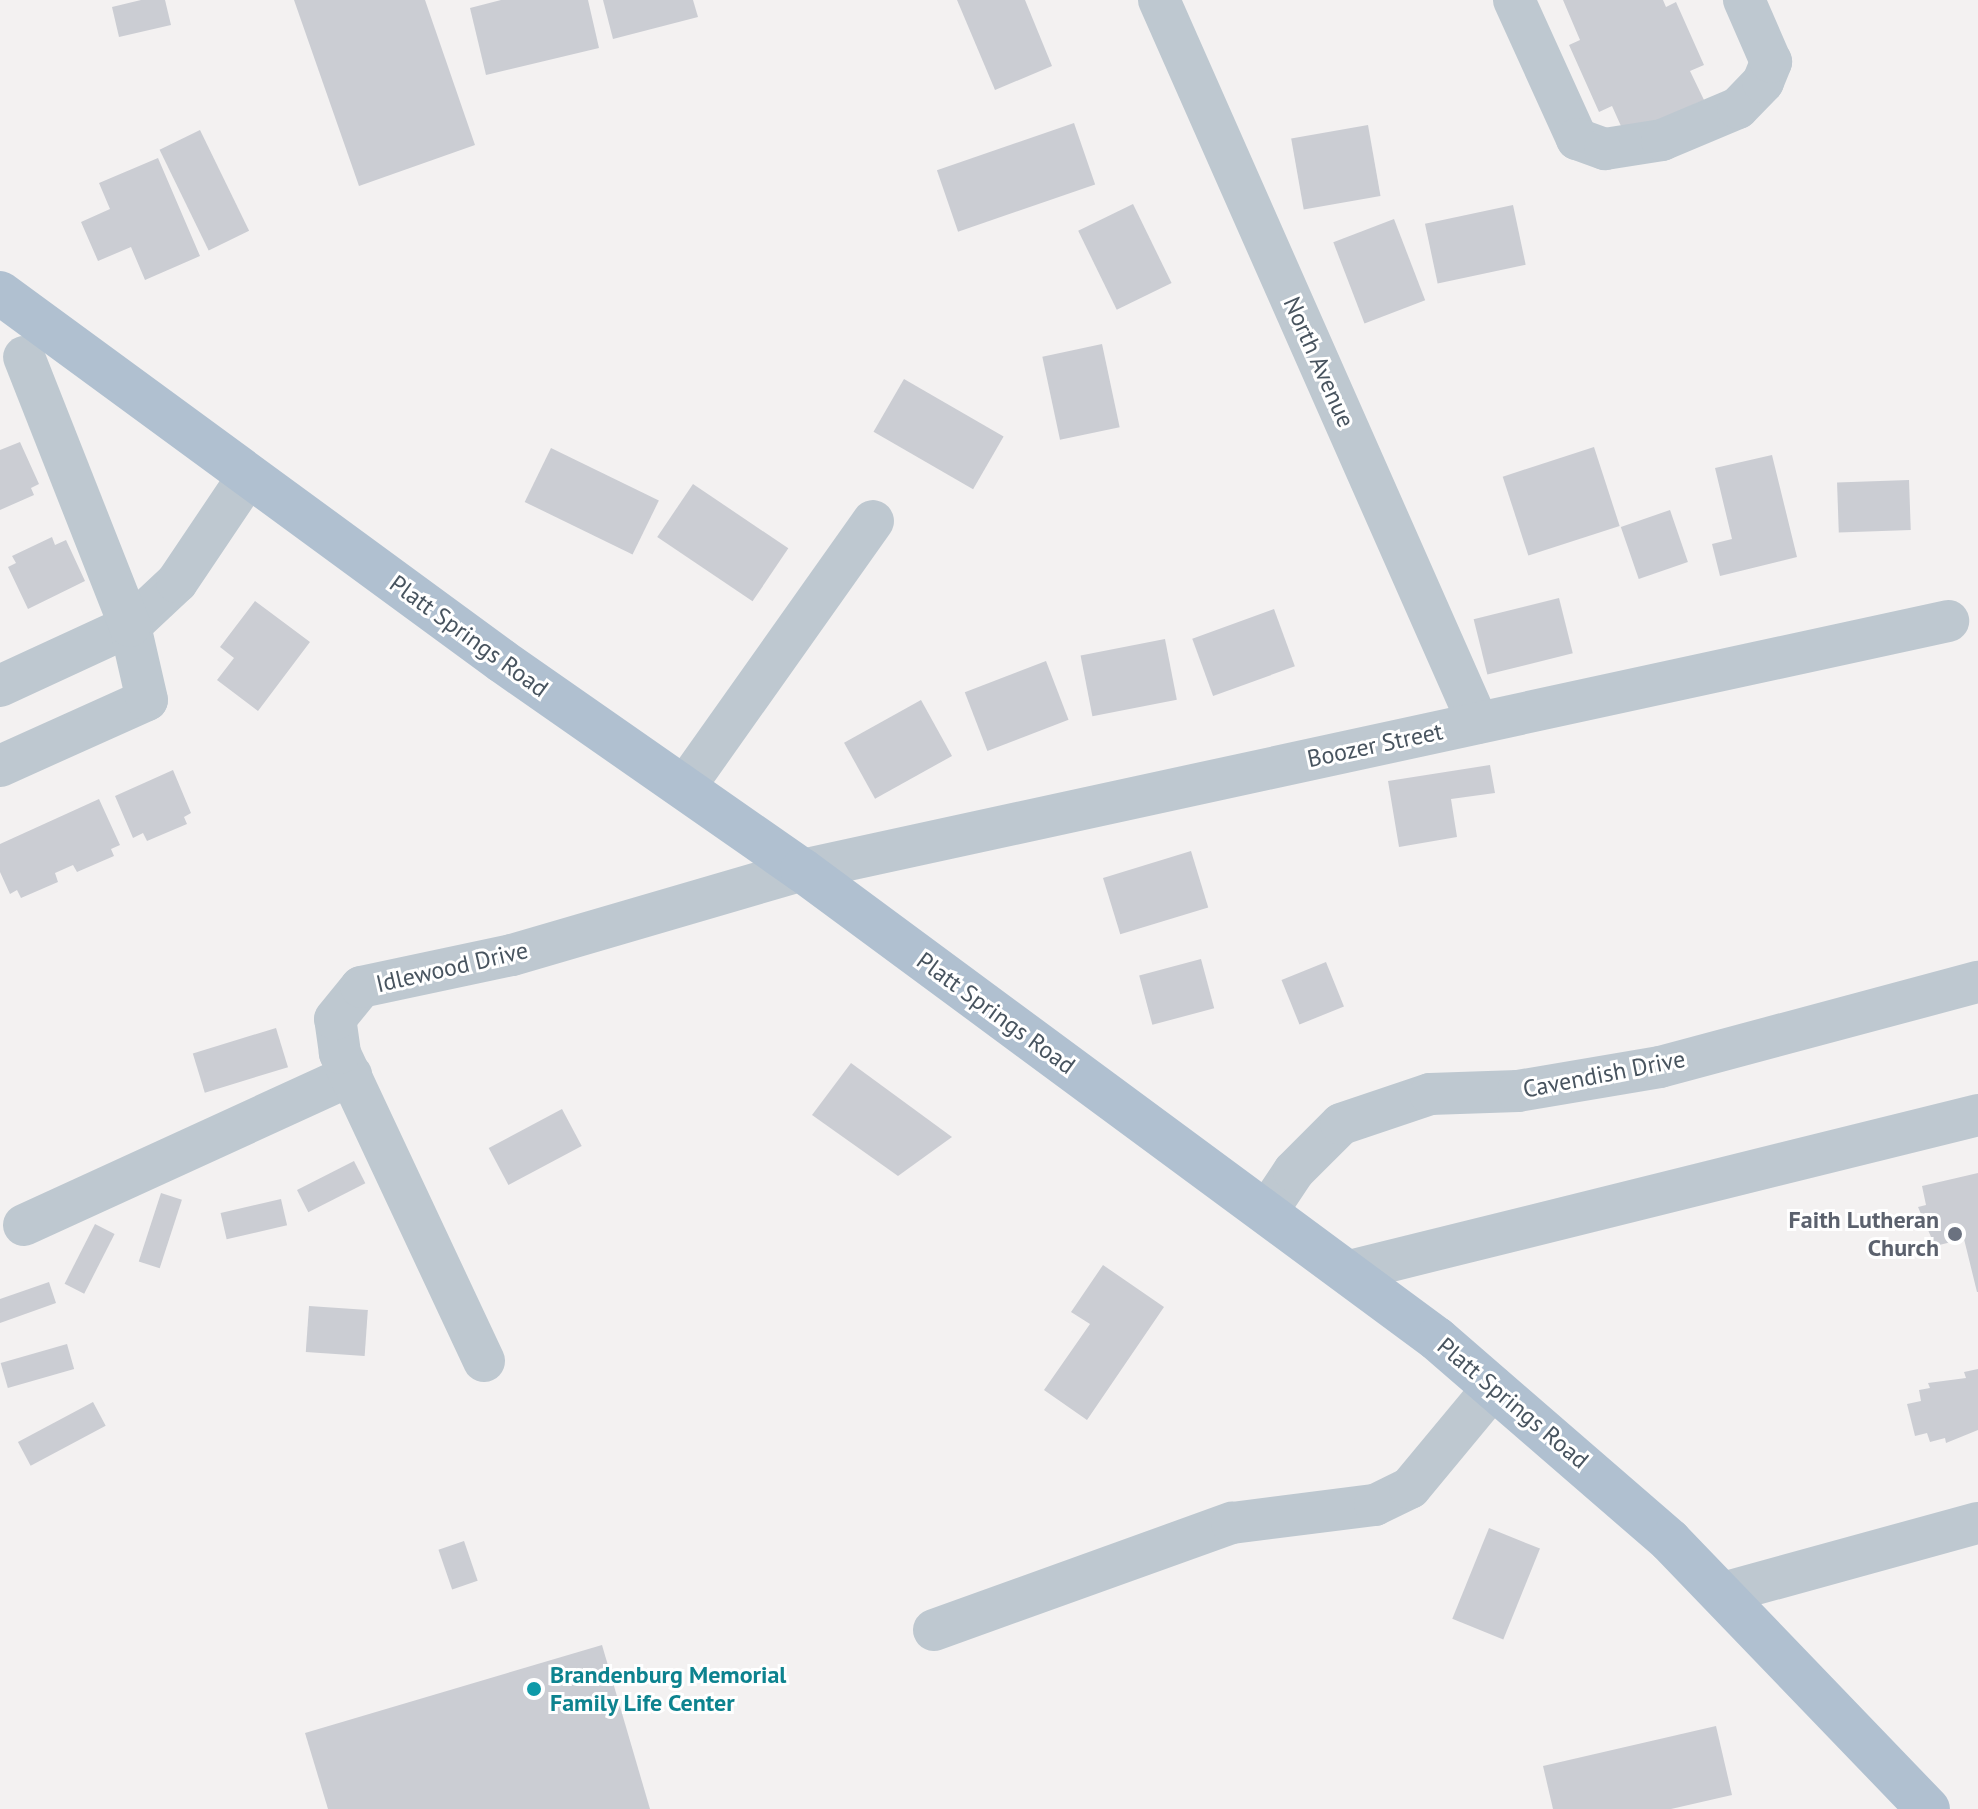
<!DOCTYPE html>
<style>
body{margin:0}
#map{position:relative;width:1978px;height:1809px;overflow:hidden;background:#f3f1f1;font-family:"PT Sans",sans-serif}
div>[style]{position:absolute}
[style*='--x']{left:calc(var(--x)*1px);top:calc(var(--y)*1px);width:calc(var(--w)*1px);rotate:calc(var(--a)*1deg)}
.building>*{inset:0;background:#cbcdd3;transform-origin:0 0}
.minor>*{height:42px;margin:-21px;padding:0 21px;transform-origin:21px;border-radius:21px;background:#bec8d0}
.major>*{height:44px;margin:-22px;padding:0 22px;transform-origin:22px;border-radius:22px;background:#b0c0d0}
.dots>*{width:22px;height:22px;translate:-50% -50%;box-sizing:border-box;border:4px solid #fff;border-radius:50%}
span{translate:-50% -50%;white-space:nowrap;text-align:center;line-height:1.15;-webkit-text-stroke:6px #fff;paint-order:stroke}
.street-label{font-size:24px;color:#48545f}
.worship-label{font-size:24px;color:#5b616d;font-weight:700}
.right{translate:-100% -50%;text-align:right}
.culture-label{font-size:24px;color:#0d838f;font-weight:700}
.left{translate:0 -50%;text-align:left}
</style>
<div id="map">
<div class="building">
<div style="clip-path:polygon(141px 0,165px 0,171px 25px,119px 37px,112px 7px)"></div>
<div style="clip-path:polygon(294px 0,425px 0,475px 145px,359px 186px)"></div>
<div style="clip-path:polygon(501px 0,588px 0,599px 48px,486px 75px,470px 8px)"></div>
<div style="clip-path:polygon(603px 0,693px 0,698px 17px,613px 39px)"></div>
<div style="clip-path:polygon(957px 0,1025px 0,1052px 66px,995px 90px)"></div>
<div style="clip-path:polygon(1563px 0,1663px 0,1666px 7px,1676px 2px,1704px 65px,1690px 71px,1704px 100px,1625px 135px,1612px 106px,1599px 112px,1569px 45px,1580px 40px)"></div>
<div style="left:1074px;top:123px;width:65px;height:145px;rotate:71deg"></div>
<div style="left:1368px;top:125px;width:72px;height:78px;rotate:80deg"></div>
<div style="left:200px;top:130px;width:112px;height:45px;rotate:64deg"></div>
<div style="clip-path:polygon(158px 158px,200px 256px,145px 280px,131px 247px,98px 261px,81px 222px,110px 209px,99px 183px)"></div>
<div style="left:1133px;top:204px;width:88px;height:61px;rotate:64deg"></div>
<div style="left:1513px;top:205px;width:61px;height:90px;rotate:78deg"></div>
<div style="left:1394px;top:219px;width:87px;height:65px;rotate:69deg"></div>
<div style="left:1102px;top:344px;width:85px;height:61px;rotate:78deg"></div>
<div style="left:904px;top:379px;width:115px;height:61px;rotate:30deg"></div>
<div style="clip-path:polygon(20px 442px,39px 484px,31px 488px,34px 495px,0 510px,0 450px)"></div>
<div style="left:1594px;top:447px;width:83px;height:96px;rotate:72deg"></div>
<div style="left:551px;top:448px;width:120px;height:60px;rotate:26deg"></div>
<div style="clip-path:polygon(1772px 455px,1797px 557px,1720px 576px,1712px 544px,1732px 539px,1715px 468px)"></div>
<div style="left:1909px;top:480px;width:50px;height:72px;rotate:88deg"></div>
<div style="left:693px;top:484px;width:115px;height:64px;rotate:34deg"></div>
<div style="left:1670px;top:510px;width:55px;height:52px;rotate:71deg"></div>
<div style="clip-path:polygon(52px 537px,55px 545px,66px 540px,85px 581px,28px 609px,8px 567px,16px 563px,12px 556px)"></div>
<div style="left:1559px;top:598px;width:57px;height:88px;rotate:76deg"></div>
<div style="clip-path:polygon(255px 601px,310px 642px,258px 711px,217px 680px,234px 658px,220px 647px)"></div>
<div style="left:1274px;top:609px;width:61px;height:87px;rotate:70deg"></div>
<div style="left:1165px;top:639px;width:62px;height:86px;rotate:79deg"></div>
<div style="left:1046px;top:661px;width:63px;height:87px;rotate:69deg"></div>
<div style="left:921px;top:700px;width:64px;height:88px;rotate:61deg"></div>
<div style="clip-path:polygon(1490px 765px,1495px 793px,1451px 799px,1457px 837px,1399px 847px,1388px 781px)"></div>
<div style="clip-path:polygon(173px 770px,191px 813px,184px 817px,187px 824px,147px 841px,143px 833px,133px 838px,115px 796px)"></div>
<div style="clip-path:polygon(99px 799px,120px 845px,111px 849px,114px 856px,77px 872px,73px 865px,55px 873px,58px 882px,21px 898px,17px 890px,10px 894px,0 872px,0 844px)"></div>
<div style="left:1191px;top:851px;width:59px;height:92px;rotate:73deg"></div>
<div style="left:1201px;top:959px;width:51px;height:64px;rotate:75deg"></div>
<div style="left:1326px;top:962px;width:48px;height:48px;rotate:68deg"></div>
<div style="left:276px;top:1028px;width:41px;height:87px;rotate:73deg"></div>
<div style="clip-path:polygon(851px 1063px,952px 1137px,898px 1176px,812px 1115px)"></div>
<div style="left:562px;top:1109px;width:42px;height:83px;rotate:62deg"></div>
<div style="left:354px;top:1161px;width:25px;height:64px;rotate:63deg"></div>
<div style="clip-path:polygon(1978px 1173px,1978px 1292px,1977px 1292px,1964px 1239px,1935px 1246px,1918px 1207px,1926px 1205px,1922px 1186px)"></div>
<div style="left:161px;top:1193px;width:22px;height:72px;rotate:18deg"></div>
<div style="left:281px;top:1199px;width:27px;height:62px;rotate:77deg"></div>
<div style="left:95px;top:1224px;width:22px;height:67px;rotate:27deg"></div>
<div style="clip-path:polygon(1103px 1265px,1164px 1307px,1087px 1420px,1044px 1390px,1090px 1324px,1071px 1312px)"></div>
<div style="clip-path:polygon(49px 1282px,56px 1303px,0 1323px,0 1299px)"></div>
<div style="left:309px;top:1306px;width:59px;height:46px;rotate:4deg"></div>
<div style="left:67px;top:1344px;width:26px;height:69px;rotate:74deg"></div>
<div style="clip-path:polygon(1978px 1369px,1978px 1430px,1946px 1443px,1945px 1438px,1930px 1442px,1927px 1433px,1915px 1436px,1907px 1404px,1921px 1401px,1919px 1390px,1930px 1388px,1928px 1383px,1966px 1378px,1964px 1372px)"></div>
<div style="left:93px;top:1402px;width:27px;height:85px;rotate:62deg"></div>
<div style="left:1489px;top:1528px;width:55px;height:98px;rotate:22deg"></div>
<div style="left:464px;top:1541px;width:42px;height:27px;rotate:71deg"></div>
<div style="clip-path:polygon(602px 1645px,650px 1809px,328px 1809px,305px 1733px)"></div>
<div style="clip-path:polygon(1716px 1726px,1732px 1795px,1671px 1809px,1553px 1809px,1543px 1766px)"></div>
</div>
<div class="minor">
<div style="--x:1159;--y:0;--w:790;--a:66.19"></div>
<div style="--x:1514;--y:0;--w:153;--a:65.6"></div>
<div style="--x:1577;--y:139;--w:30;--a:20"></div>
<div style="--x:1605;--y:149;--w:58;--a:-9"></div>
<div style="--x:1662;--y:140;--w:82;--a:-22.8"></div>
<div style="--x:1738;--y:108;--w:36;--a:-46"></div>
<div style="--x:1763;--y:82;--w:22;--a:-68"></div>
<div style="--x:1771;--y:62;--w:68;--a:-113.5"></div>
<div style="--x:0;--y:686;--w:143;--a:-24.8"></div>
<div style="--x:130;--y:626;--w:64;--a:-43.1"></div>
<div style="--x:177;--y:582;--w:129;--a:-56.1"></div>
<div style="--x:0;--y:766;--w:161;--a:-24.2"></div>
<div style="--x:147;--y:700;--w:76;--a:-102.9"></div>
<div style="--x:130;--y:626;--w:289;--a:-111.5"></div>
<div style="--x:684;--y:788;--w:327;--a:-54.7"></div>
<div style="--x:1266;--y:1213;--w:50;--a:-56.3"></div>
<div style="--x:1294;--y:1171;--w:66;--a:-45"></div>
<div style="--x:1341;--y:1124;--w:94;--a:-18.6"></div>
<div style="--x:1430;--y:1094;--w:88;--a:-2"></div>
<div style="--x:1518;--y:1091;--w:144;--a:-9.6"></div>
<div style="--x:1660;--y:1067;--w:329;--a:-15"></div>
<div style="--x:24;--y:1225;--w:360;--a:-24.6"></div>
<div style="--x:1346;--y:1272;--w:651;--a:-13.95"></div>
<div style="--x:484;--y:1361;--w:340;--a:-115.1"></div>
<div style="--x:340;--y:1053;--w:34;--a:-98"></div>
<div style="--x:335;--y:1019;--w:41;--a:-50.9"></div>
<div style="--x:361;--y:987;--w:154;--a:-12"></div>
<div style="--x:512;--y:955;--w:302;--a:-16.3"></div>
<div style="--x:802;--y:870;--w:1173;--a:-12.26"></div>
<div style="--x:1723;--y:1593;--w:264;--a:-15.4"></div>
<div style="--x:934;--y:1630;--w:317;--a:-19.8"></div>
<div style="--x:1232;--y:1523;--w:144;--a:-7.2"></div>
<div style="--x:1375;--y:1505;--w:39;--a:-26"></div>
<div style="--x:1410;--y:1488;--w:131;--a:-50.3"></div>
</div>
<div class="major">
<div style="--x:0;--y:293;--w:622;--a:36.24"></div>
<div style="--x:502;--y:661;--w:366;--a:34.9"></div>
<div style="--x:802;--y:870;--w:789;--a:36.45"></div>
<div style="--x:1437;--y:1339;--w:308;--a:40.9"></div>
<div style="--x:1670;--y:1541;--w:372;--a:46.1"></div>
</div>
<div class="dots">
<div style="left:1955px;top:1234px;background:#6b7280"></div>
<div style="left:534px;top:1689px;background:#0f9aa8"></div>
</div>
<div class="street-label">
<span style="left:1319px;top:362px;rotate:66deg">North Avenue</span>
<span style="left:469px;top:636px;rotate:36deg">Platt Springs Road</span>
<span style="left:1375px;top:745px;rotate:-12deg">Boozer Street</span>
<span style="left:452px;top:967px;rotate:-13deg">Idlewood Drive</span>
<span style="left:996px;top:1013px;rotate:36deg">Platt Springs Road</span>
<span style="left:1604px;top:1074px;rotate:-11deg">Cavendish Drive</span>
<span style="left:1513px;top:1403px;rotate:40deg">Platt Springs Road</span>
</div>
<div class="worship-label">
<span class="right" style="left:1939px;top:1234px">Faith Lutheran<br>Church</span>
</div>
<div class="culture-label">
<span class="left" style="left:550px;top:1689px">Brandenburg Memorial<br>Family Life Center</span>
</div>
</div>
